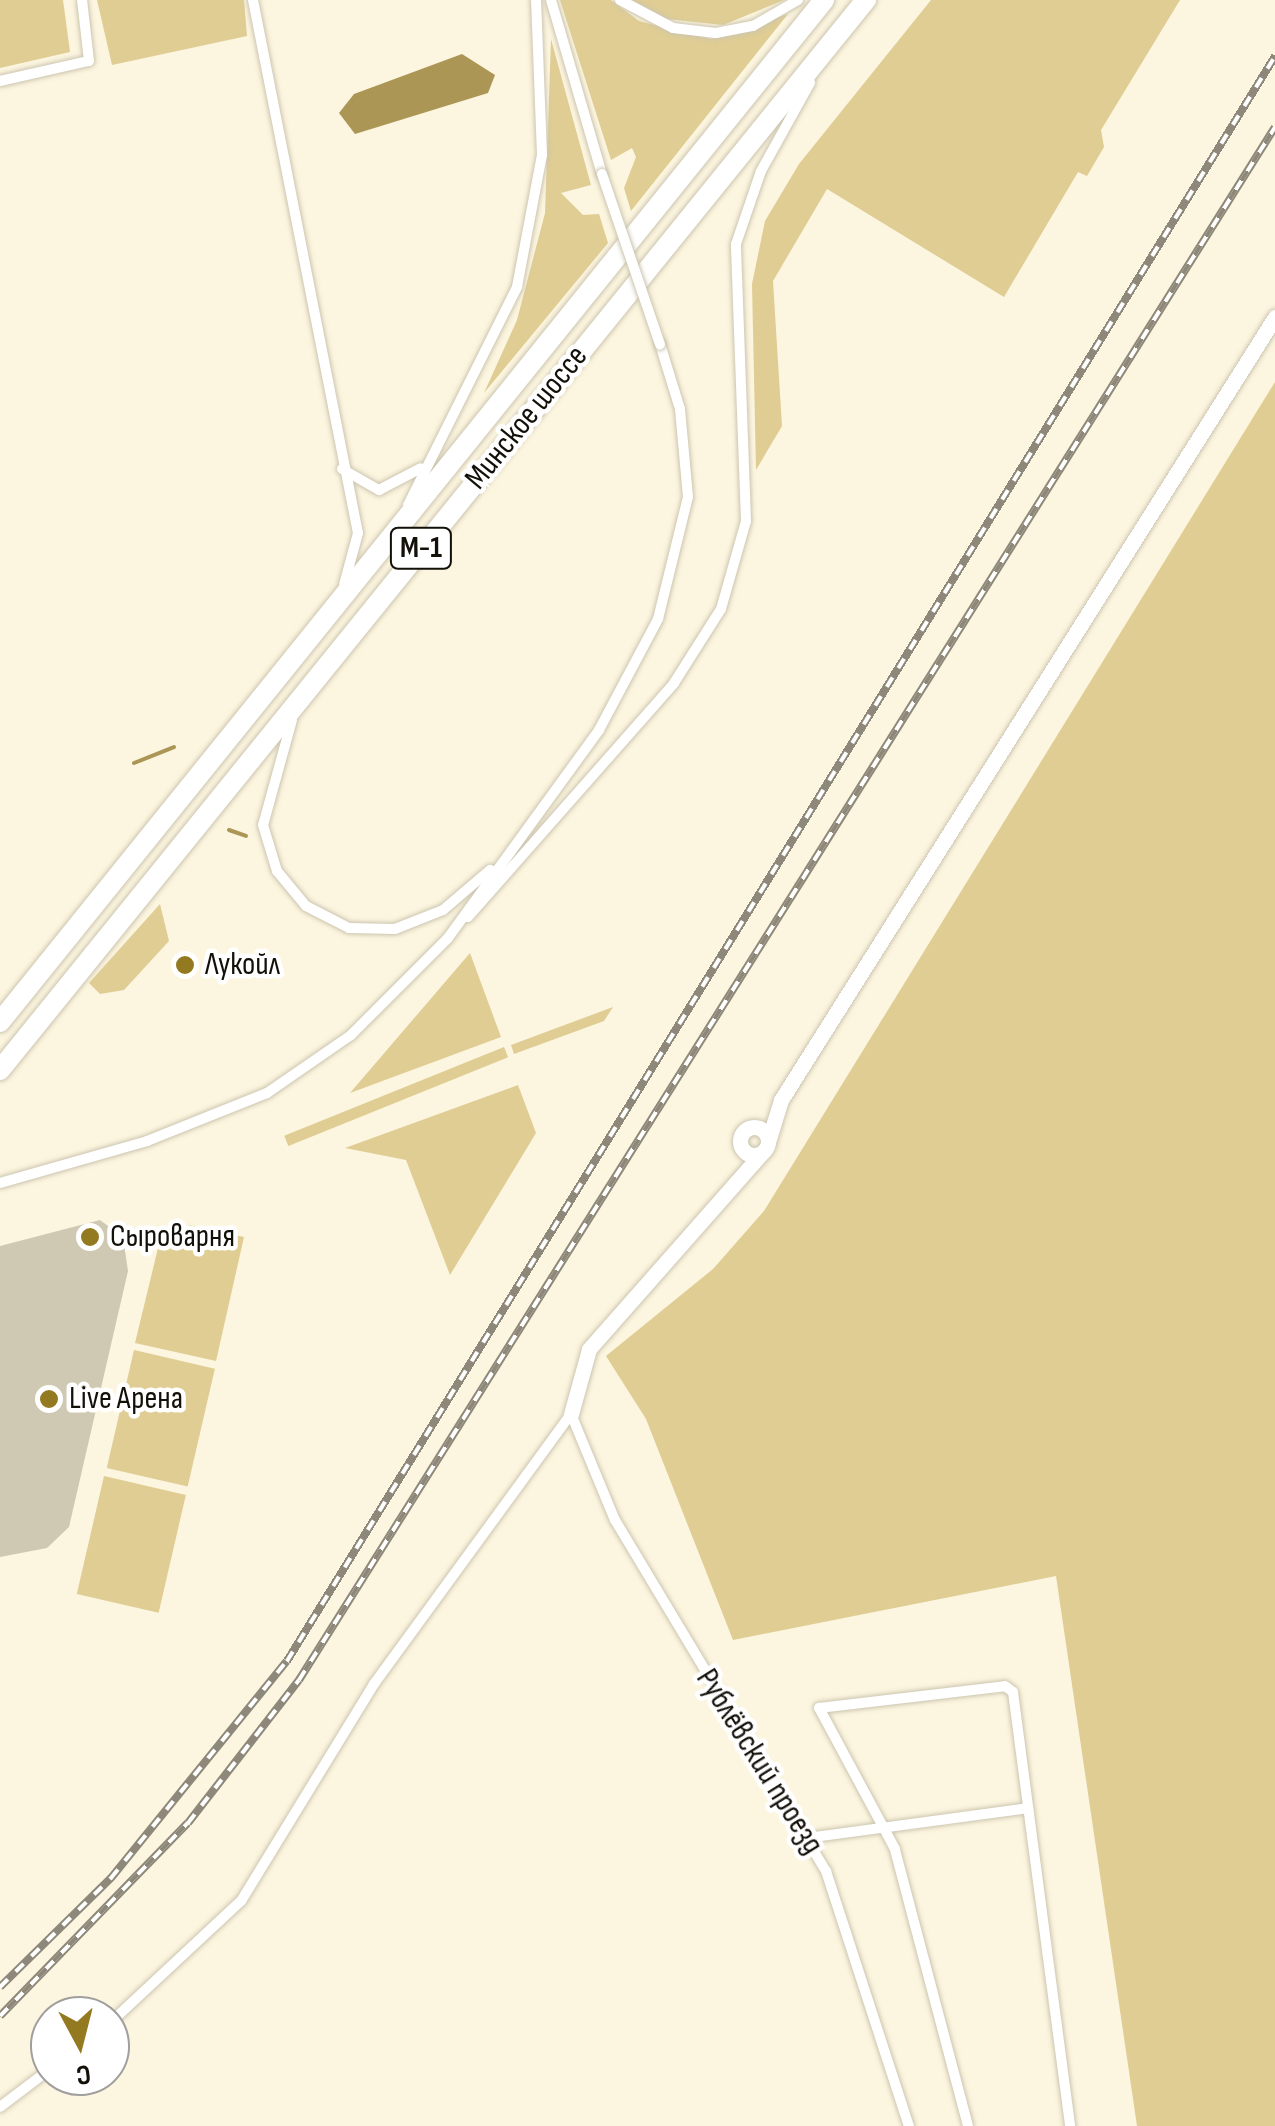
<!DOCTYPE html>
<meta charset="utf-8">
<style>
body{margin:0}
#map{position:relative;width:1275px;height:2126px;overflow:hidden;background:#fcf5df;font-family:"Sofia Sans Condensed",sans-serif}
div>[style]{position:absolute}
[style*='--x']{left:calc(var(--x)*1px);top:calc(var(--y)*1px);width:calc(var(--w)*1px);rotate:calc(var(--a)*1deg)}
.green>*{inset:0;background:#dfcd94;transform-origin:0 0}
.water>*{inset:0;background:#ab9655}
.stream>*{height:4px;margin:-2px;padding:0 2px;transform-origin:2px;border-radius:2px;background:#ab9655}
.building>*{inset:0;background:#cfc8b2}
.roads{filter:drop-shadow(0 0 2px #ccc5b0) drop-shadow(0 0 2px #ccc5b0)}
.street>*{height:10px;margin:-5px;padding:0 5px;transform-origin:5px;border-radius:5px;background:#fff}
.secondary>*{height:15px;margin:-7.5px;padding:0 7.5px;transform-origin:7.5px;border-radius:7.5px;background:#fff}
.secondary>.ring{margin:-7.5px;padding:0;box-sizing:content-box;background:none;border:15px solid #fff;border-radius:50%}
.highway>*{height:20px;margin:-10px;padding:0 10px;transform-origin:10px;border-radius:10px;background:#fff}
.rail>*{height:8px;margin-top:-4px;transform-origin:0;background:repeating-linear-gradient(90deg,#fff 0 11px,#8d8879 0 22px);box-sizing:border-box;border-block:2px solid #8d8879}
.bridges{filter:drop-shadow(0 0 2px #ccc5b0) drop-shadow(0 0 2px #ccc5b0)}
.street-bridge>*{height:10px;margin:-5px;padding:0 5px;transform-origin:5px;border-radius:5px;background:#fff}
.dots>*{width:28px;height:28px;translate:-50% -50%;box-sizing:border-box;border:5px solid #fff;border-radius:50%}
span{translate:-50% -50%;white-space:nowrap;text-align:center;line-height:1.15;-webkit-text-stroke:9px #fff;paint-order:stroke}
.shield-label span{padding:2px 8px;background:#fff;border:2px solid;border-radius:8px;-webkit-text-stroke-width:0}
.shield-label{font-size:30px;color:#131009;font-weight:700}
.street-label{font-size:32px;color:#131009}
.poi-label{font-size:32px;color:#131009}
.left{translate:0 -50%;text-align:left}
.north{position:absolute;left:30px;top:1996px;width:100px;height:100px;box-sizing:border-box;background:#fff;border:2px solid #a19f9d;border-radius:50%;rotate:173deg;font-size:28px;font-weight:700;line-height:40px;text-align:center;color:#131009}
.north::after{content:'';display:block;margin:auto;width:35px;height:45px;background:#937920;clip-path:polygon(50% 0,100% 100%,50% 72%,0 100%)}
</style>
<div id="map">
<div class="green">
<div style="clip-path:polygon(0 0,63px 0,70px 52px,0 68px)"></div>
<div style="clip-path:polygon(97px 0,244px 0,247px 36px,112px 65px)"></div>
<div style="clip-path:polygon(560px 0,611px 0,639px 21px,711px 39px,788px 14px,631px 211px,624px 188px,636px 157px,632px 148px,611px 160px)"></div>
<div style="clip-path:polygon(632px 0,784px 0,723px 25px,666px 19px)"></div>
<div style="clip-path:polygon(931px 0,1180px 0,1101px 130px,1104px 147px,1087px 176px,1078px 172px,1004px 297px,827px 189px,773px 281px,782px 426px,756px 470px,752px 284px,765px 221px,799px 164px)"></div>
<div style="clip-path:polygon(551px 39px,591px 185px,561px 193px,583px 215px,599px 214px,608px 243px,484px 393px,517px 320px,545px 213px)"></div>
<div style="clip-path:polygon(1275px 382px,1275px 2126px,1137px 2126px,1056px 1576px,733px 1640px,646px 1419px,606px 1356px,713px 1269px,764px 1211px)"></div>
<div style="clip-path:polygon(160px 904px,169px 941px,124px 990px,100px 994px,89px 983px)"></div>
<div style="clip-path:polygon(470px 953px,501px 1037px,350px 1093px)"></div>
<div style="clip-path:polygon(613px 1007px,604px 1021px,514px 1054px,511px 1045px)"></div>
<div style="left:504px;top:1047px;width:11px;height:237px;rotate:68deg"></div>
<div style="clip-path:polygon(518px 1085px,536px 1133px,450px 1275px,406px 1160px,345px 1148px)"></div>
<div style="clip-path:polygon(189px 1225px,244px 1237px,216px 1361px,135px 1343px,158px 1248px)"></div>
<div style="left:134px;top:1350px;width:83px;height:121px;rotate:13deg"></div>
<div style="left:104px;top:1476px;width:84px;height:121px;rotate:13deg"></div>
</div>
<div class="water">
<div style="clip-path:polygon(462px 54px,495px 75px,488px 93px,355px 134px,339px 113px,354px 94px)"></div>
</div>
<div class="stream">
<div style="--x:134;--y:763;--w:43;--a:-21.8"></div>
<div style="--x:229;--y:830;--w:18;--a:19"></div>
</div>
<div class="building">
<div style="clip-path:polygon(100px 1220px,123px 1237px,128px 1271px,69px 1527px,47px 1548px,0 1557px,0 1246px)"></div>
</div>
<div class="roads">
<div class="street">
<div style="--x:253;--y:0;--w:543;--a:78.86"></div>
<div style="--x:358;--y:533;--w:54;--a:105.1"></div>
<div style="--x:551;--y:0;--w:181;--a:73.7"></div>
<div style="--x:620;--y:0;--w:60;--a:27.8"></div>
<div style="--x:673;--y:28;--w:43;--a:6.6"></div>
<div style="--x:716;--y:33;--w:38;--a:-11"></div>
<div style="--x:753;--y:26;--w:52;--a:-30"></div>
<div style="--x:0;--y:81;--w:91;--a:-12.7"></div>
<div style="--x:89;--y:61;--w:61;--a:-96.5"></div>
<div style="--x:342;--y:469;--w:43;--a:29.6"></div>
<div style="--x:379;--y:490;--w:47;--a:-27.6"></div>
<div style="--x:408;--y:505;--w:244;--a:-63.4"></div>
<div style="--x:517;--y:287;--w:134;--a:-79.3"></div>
<div style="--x:542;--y:155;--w:155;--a:-92.2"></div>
<div style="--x:292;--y:720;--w:109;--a:105.4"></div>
<div style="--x:263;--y:825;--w:48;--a:73.1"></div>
<div style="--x:277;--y:871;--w:45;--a:50.4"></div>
<div style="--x:306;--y:906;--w:48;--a:27.1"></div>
<div style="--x:349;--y:928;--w:46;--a:1.2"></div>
<div style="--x:395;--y:929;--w:52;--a:-21.6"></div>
<div style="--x:443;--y:910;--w:62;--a:-40.4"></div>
<div style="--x:468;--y:917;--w:312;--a:-48.6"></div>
<div style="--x:674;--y:683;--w:88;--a:-57.6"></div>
<div style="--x:721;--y:609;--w:91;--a:-74.1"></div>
<div style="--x:746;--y:521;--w:277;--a:-92.1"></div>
<div style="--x:736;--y:244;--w:77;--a:-71.1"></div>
<div style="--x:761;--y:171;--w:101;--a:-60.9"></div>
<div style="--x:0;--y:1183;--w:153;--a:-15.9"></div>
<div style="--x:147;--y:1141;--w:129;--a:-21.8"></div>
<div style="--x:267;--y:1093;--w:102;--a:-34.6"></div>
<div style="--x:351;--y:1035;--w:137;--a:-45"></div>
<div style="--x:448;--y:938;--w:257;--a:-54"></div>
<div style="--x:599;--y:730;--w:126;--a:-62"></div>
<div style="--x:658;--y:619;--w:126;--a:-76.2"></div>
<div style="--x:688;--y:497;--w:88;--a:-95.2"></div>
<div style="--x:680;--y:409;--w:68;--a:-107.1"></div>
<div style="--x:571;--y:1414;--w:115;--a:67.5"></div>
<div style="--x:615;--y:1520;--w:410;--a:59"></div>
<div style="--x:826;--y:1871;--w:268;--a:72"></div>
<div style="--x:807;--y:1838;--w:223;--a:-7.7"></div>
<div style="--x:110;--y:2023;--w:179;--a:-43"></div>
<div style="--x:241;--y:1901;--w:255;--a:-58.5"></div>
<div style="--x:374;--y:1684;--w:334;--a:-53.9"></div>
<div style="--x:0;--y:2107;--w:63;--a:-37.2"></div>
<div style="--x:968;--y:2126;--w:286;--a:-104.8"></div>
<div style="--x:895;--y:1849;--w:160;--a:-118.3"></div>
<div style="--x:819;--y:1708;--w:187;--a:-6.7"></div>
<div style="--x:1005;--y:1686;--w:10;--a:37"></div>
<div style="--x:1013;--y:1692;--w:438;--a:82.5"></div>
</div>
<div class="secondary">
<div class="ring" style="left:740px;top:1127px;width:13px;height:13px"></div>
<div style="--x:768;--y:1142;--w:44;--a:-72.8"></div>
<div style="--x:781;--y:1100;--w:926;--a:-57.75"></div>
<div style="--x:571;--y:1414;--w:67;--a:-74.5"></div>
<div style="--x:589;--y:1349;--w:260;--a:-48.6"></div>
</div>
<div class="highway">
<div style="--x:0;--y:1022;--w:1313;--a:-51.12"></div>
<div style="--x:0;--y:1070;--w:1377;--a:-51.02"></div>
</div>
</div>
<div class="rail">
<div style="--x:0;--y:1987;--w:156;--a:-44.5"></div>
<div style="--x:111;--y:1878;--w:279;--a:-51"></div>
<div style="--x:287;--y:1661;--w:1885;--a:-58.38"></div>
<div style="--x:0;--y:2016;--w:269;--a:-45.8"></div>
<div style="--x:188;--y:1823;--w:181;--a:-52.2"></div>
<div style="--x:299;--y:1680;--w:1834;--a:-57.85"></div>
</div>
<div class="bridges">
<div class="street-bridge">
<div style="--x:602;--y:174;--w:180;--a:71.2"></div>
</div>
</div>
<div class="dots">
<div style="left:185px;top:965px;background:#937920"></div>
<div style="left:90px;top:1237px;background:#937920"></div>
<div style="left:49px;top:1399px;background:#937920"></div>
</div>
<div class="shield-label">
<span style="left:421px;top:548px">М-1</span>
</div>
<div class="street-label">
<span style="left:527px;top:418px;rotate:-51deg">Минское шоссе</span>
<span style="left:759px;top:1762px;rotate:58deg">Рублёвский проезд</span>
</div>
<div class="poi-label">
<span class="left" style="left:205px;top:965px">Лукойл</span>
<span class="left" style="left:110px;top:1237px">Сыроварня</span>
<span class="left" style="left:69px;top:1399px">Live Арена</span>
</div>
<div class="north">С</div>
</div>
